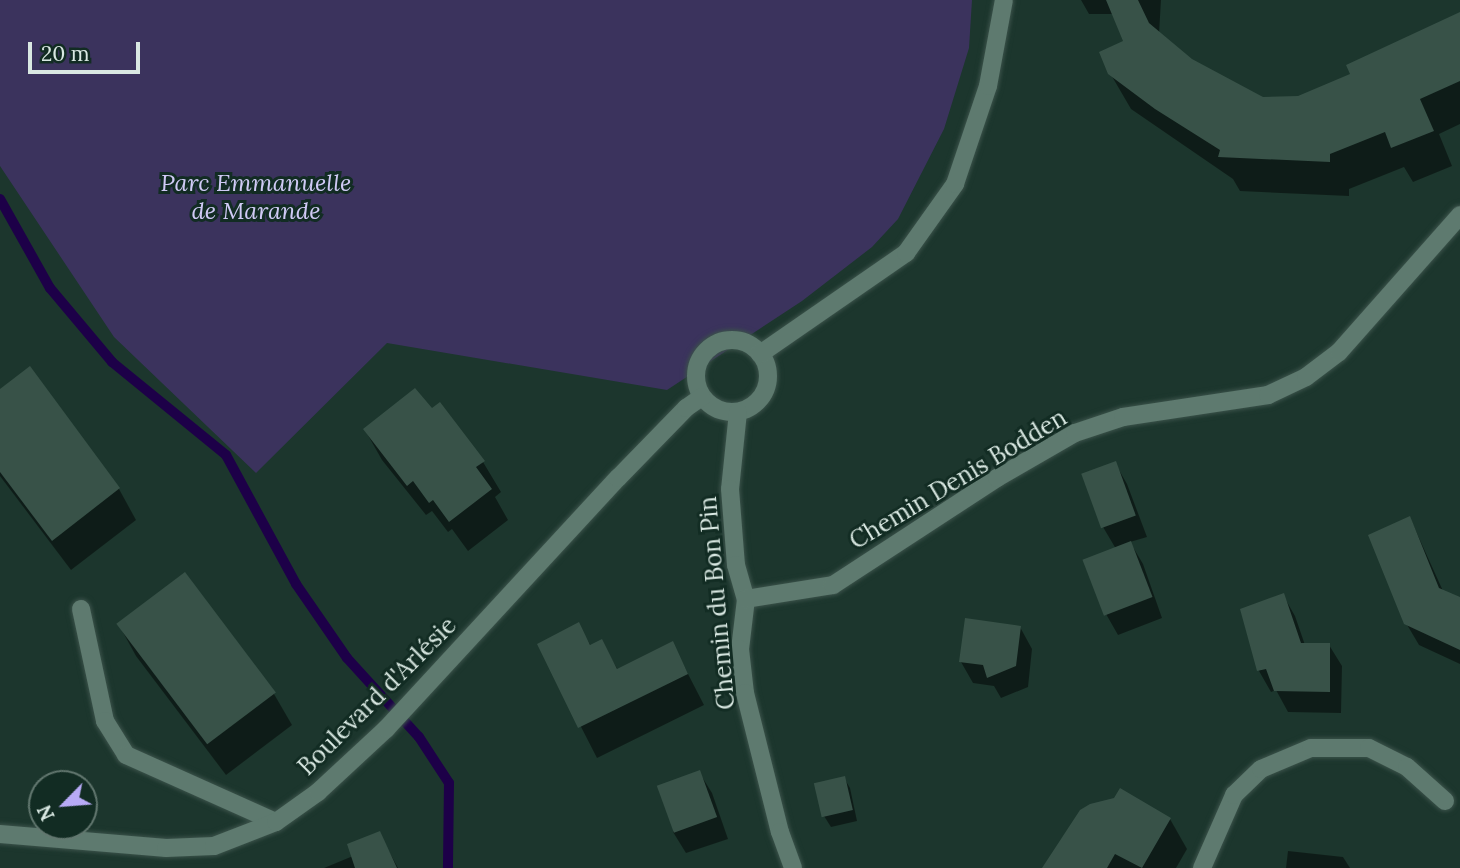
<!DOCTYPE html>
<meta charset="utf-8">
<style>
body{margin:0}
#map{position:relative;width:1460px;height:868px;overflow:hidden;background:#1c362d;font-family:Lora,serif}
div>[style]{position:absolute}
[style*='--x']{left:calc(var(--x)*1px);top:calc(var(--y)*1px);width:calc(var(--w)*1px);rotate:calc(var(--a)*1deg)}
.green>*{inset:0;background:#3b335d}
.shadow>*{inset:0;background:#0007}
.stream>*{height:10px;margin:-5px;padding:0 5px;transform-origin:5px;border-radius:5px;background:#1d0048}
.building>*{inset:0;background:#385248;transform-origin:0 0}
.roads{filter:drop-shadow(0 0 2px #3b524a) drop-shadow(0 0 2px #3b524a)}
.service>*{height:18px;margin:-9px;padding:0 9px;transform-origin:9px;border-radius:9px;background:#5e7a6f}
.minor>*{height:18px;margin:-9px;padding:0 9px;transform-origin:9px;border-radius:9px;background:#5e7a6f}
.minor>.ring{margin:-9px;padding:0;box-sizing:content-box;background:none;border:18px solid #5e7a6f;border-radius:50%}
span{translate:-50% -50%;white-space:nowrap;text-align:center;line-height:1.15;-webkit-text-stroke:6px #122c23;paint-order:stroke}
.park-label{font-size:24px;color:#d0caf5;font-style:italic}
.street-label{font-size:24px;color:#d9e8e2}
.north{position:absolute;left:28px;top:770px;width:70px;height:70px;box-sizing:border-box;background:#122c23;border:2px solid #62776f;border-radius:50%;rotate:245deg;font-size:19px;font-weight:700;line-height:28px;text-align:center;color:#d9e8e2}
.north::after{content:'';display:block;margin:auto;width:24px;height:32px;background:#b8abf7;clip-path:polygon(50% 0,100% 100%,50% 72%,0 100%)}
.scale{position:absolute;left:28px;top:42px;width:112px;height:32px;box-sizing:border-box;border:4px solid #d9e8e2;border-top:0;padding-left:9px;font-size:21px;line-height:24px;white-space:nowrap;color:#d9e8e2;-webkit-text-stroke:5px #122c23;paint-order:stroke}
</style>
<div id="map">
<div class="green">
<div style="clip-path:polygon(0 0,972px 0,969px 48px,944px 129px,898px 219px,872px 247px,802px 301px,667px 390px,387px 343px,256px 473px,114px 337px,0 166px)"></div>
</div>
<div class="shadow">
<div style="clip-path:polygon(1081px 0,1161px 0,1159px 34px,1191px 60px,1263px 98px,1298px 98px,1352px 74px,1460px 14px,1460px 124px,1439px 134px,1452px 166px,1413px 182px,1404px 167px,1349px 189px,1349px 196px,1240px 191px,1233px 179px,1131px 109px,1110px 73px,1126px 42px,1114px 14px,1089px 14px)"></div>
<div style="clip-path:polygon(29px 369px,119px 489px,136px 520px,71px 570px,0 476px,0 392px)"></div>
<div style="clip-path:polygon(432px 411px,483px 462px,501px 492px,495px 497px,508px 520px,468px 551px,452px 529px,448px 532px,432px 511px,426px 515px,382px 460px,365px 430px)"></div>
<div style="clip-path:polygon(1115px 463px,1127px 484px,1147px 537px,1130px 542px,1143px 564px,1162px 618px,1118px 635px,1106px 614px,1116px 549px,1103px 527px,1084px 475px)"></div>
<div style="clip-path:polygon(1410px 518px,1443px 591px,1460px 599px,1460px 664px,1419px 645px,1406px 623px)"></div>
<div style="clip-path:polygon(185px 574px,274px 694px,292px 725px,226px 775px,136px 656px,119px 625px)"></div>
<div style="clip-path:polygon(1283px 595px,1295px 616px,1305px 645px,1329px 645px,1342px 666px,1341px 713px,1288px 712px,1276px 690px,1271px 692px,1259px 671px)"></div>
<div style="clip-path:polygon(578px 624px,591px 646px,601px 641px,618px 670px,672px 643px,704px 705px,597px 758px,539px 645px)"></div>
<div style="clip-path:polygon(1020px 627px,1032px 649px,1028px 687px,1001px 698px,994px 686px,973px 683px,961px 662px)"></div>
<div style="clip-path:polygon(699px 772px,712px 793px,728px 839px,686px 853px,673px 832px)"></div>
<div style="clip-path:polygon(844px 778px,850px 788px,857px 821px,831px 827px,824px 816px)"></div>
<div style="clip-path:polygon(1170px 819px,1187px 849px,1176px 868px,1051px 868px)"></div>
<div style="clip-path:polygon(379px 833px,398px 868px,324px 868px,353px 856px)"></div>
<div style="clip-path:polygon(1288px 851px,1343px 857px,1350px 868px,1286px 868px)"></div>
</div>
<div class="stream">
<div style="--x:0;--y:199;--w:102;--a:60.7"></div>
<div style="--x:50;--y:288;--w:97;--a:50"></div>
<div style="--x:112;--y:362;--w:147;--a:39.2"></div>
<div style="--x:226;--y:455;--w:147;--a:61.5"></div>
<div style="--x:296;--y:584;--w:90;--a:55.4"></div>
<div style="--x:347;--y:658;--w:107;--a:47.7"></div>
<div style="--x:419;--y:737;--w:55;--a:56.9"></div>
<div style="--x:449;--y:783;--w:85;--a:90.7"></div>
</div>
<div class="building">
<div style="clip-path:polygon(1106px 0,1138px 0,1149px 23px,1192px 59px,1263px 97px,1298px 96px,1350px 74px,1346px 65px,1460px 12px,1460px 81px,1420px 99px,1434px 131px,1391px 148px,1385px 132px,1330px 154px,1330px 162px,1218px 157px,1220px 150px,1155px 109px,1108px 74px,1099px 52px,1123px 41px)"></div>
<div style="clip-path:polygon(30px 366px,120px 488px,52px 541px,0 472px,0 389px)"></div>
<div style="clip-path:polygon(415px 388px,432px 408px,440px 402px,485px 461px,476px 467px,492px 489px,449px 522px,433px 500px,429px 503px,413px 481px,407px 486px,363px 429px)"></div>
<div style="left:1116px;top:461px;width:58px;height:37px;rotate:70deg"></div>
<div style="clip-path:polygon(1410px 516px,1439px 588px,1460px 597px,1460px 650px,1404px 624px,1368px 535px)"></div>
<div style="left:1131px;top:541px;width:60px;height:52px;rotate:69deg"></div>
<div style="left:185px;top:572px;width:151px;height:86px;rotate:53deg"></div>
<div style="clip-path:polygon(1284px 593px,1301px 643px,1330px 643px,1330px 692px,1274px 691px,1266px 669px,1257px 671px,1240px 609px)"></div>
<div style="clip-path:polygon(965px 618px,1021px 626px,1016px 666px,987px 678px,983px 665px,959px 662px)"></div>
<div style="clip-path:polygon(579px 622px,590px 645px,602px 639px,617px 669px,673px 641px,688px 674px,578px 728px,537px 644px)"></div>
<div style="left:700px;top:770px;width:50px;height:46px;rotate:70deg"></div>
<div style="left:845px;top:776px;width:35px;height:32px;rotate:77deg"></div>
<div style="clip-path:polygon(1120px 788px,1171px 818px,1142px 868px,1115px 854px,1107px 868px,1042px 868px,1080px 810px,1090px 804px,1114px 798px)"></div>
<div style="clip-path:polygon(380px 831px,397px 868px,355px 868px,347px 844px)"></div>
</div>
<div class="roads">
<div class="service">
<div style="--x:81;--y:609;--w:115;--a:77.9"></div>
<div style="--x:105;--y:721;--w:40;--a:58"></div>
<div style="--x:126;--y:755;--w:164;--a:24.1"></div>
</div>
<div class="minor">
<div class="ring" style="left:696px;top:340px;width:54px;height:54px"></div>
<div style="--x:760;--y:354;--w:178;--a:-34.7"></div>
<div style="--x:906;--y:253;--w:85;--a:-54.6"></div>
<div style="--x:955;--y:184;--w:103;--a:-71.4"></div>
<div style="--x:988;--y:86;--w:87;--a:-79.5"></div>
<div style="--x:738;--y:412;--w:77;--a:95.9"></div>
<div style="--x:730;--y:489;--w:76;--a:85.5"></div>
<div style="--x:736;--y:565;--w:35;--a:74"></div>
<div style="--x:746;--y:599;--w:50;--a:96.8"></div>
<div style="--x:740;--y:649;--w:44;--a:83.5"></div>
<div style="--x:745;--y:693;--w:143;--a:75.9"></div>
<div style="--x:780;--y:832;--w:38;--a:70"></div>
<div style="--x:746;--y:599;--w:88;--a:-9.1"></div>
<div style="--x:833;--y:585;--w:196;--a:-33.1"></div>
<div style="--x:997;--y:478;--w:90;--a:-30"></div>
<div style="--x:1075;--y:433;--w:51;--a:-18.4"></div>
<div style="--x:1123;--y:417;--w:147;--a:-8.6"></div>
<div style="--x:1268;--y:395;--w:42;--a:-25.3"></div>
<div style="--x:1306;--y:377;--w:41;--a:-37.1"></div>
<div style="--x:1339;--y:352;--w:183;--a:-48.5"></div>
<div style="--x:0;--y:834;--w:167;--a:4.8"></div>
<div style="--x:166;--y:848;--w:48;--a:-2.4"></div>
<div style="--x:214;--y:846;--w:66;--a:-21.2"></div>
<div style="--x:276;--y:822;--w:52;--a:-35.5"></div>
<div style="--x:318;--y:792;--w:93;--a:-42.8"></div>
<div style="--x:386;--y:729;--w:342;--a:-47.3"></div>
<div style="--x:618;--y:478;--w:98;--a:-45.8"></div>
<div style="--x:686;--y:408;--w:19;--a:-35"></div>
<div style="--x:1202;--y:868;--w:80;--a:-66.3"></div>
<div style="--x:1234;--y:795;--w:37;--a:-44"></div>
<div style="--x:1261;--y:769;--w:54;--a:-22.8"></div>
<div style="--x:1311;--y:748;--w:58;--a:0"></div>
<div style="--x:1369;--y:748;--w:42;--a:26.6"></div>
<div style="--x:1407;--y:767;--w:51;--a:41.8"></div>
</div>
</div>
<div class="park-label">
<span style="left:256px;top:197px">Parc Emmanuelle<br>de Marande</span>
</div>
<div class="street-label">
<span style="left:958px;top:479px;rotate:-31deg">Chemin Denis Bodden</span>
<span style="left:717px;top:603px;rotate:-95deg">Chemin du Bon Pin</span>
<span style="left:377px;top:696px;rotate:-45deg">Boulevard d'Arlésie</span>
</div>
<div class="north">N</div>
<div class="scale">20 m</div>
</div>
